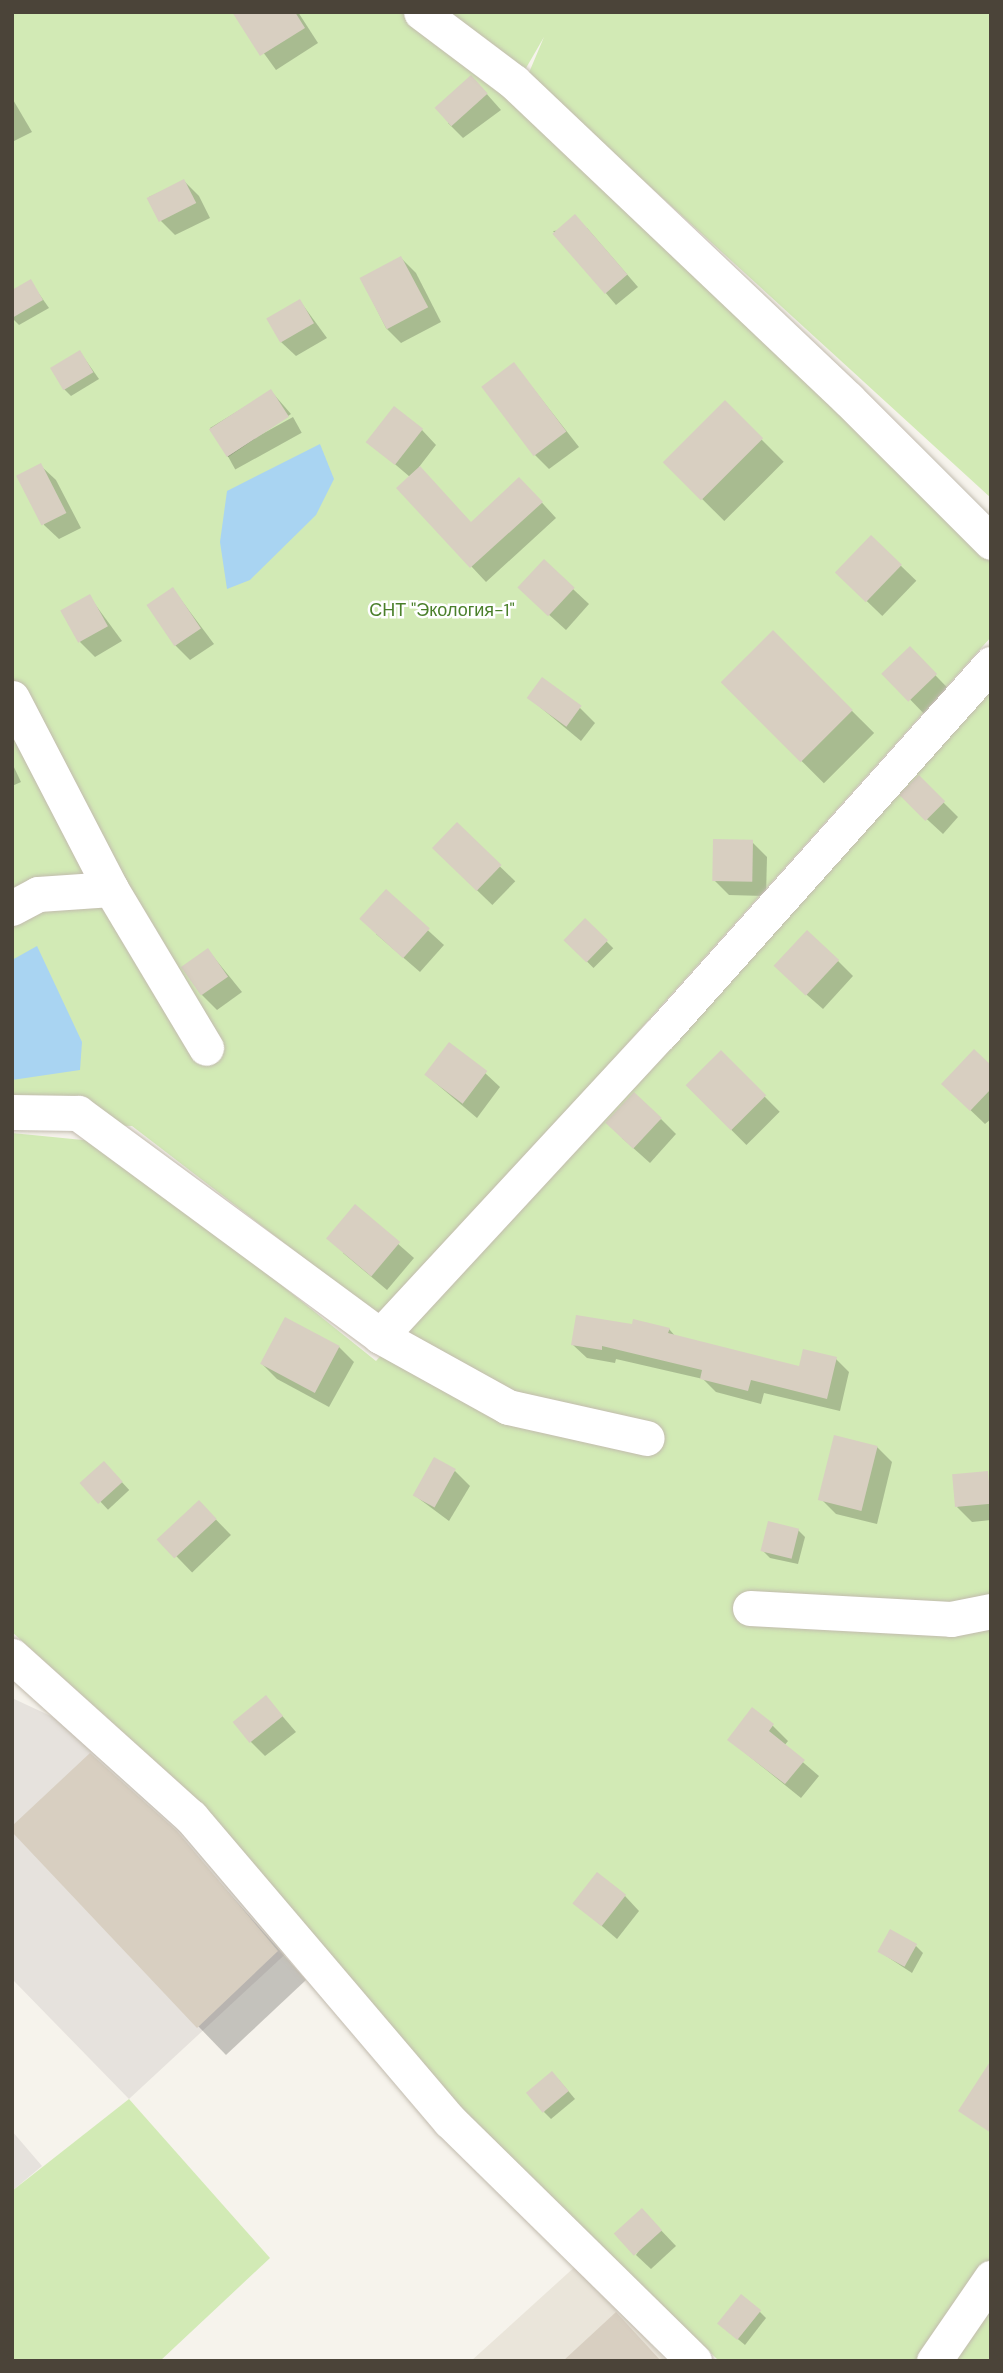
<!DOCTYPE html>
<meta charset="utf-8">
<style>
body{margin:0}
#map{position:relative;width:1003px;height:2373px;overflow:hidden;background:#f6f3ec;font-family:"DM Sans",sans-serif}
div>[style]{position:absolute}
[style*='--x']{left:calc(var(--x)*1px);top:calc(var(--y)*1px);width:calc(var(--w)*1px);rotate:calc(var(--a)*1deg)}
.residential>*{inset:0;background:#eae5da}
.industrial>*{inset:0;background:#e6e2dd}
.green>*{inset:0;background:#d2eab5}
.water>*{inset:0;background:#a9d4f2}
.shadow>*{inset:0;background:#0003;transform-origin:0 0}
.building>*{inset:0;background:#d8cfc1;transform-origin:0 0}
.roads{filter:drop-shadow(0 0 2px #c2bbae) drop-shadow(0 0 2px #c2bbae)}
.minor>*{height:35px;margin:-17.5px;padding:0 17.5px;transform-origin:17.5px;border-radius:17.5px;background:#fff}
span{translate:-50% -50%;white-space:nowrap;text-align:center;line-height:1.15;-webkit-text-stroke:5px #fff;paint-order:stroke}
.park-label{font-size:18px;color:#4a7f2a}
.frame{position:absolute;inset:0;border:14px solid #4b4439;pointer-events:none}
</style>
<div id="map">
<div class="residential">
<div style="clip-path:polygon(578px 2264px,666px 2361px,471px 2361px)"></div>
</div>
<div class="industrial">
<div style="clip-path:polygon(12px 1698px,98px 1738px,293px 1947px,129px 2099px,12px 1979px)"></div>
<div style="clip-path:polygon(12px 2131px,42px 2166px,12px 2191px)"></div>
</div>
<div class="green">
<div style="clip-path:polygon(12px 12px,991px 12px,991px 498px,528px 75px,544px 37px,522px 75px,991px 563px,991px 637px,382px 1318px,132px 1126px,12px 1122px)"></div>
<div style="clip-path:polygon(991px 684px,991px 2361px,719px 2361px,433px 2082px,186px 1789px,12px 1632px,12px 1133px,103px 1142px,376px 1361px)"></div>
<div style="clip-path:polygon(129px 2099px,270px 2258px,160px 2361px,12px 2361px,12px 2191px)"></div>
</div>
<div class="water">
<div style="clip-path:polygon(320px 444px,334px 479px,316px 515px,250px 580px,227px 589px,220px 542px,227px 491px)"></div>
<div style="clip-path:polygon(37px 946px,82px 1042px,80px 1070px,12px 1080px,12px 960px)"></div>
</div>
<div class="shadow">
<div style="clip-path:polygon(243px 12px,298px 12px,318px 43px,276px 70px,237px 16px)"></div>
<div style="clip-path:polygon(485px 92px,501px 110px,463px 138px,448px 123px)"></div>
<div style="clip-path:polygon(12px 98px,32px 132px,12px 142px)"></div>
<div style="clip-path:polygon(184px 181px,199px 196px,210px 218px,175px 235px,160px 220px,149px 197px)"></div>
<div style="clip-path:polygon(587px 228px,638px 287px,616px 305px,553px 231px)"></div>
<div style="clip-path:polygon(401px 258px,416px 273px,441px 322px,401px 343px,386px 328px,361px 278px)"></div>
<div style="clip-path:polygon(30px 281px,49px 308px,19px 325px,12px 318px,12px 292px)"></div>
<div style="clip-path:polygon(300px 301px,327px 338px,296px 356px,281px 342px)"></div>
<div style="clip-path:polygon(80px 352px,99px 379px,71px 396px,64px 389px)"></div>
<div style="clip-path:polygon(514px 364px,579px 447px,549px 469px,534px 454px)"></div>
<div style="clip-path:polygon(271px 391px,291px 414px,228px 457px,210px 428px)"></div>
<div style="left:725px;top:403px;width:83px;height:84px;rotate:45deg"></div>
<div style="left:293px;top:417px;width:18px;height:76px;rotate:61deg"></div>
<div style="clip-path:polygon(422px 430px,436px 445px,419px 467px,472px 524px,534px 494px,556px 518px,486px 582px,398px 488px,410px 477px,369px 442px)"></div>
<div style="clip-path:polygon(41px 466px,56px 480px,81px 528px,59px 539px,44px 525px)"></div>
<div style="left:871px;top:537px;width:63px;height:49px;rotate:44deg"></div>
<div style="clip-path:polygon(544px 562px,589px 604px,566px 630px,536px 603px)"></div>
<div style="clip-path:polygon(173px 589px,214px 644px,190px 660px,175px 645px)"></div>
<div style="clip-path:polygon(89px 596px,122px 641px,95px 657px,80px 642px)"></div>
<div style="left:773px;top:632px;width:143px;height:71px;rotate:45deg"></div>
<div style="left:910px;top:649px;width:57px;height:35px;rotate:46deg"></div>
<div style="clip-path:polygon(529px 698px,580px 708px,595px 723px,581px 741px)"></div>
<div style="clip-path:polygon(12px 763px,21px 782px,12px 786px)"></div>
<div style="clip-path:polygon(919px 778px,958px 817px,943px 834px,917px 810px)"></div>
<div style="left:457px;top:825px;width:81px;height:33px;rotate:44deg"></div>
<div style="clip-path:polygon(752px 842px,767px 857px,766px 896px,729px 895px,714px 880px)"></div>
<div style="clip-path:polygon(386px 892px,444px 945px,420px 972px,376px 934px)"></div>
<div style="left:585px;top:920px;width:40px;height:28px;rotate:45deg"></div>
<div style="clip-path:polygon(208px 950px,242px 992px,217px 1010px,202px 995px)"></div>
<div style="clip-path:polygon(838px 961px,853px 976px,823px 1009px,791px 981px)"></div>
<div style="left:721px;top:1053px;width:83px;height:47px;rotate:45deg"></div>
<div style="clip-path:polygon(991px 1068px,991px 1119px,985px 1124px,943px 1084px)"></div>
<div style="clip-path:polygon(485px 1073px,500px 1087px,477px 1118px,426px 1075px)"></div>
<div style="clip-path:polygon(661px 1119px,676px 1134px,650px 1163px,622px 1138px)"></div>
<div style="clip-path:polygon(355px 1206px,414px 1258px,387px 1290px,343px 1253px)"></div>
<div style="clip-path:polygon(669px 1329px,676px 1337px,800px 1368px,836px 1359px,849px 1372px,840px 1411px,764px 1393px,761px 1404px,716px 1392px,703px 1379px,616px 1359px,615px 1363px,587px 1358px,573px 1345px)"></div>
<div style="clip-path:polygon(339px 1347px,354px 1362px,329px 1407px,277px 1379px,262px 1364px)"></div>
<div style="clip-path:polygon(877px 1447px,892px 1462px,877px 1524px,836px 1514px,821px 1499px)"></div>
<div style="left:104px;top:1463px;width:37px;height:29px;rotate:47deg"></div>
<div style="clip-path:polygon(455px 1471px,470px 1486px,449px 1521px,414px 1495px)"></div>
<div style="clip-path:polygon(987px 1473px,991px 1520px,972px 1522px,957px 1507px)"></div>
<div style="left:199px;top:1502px;width:46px;height:54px;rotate:46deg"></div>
<div style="clip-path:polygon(798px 1530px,805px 1537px,798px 1564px,770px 1558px,763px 1551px)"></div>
<div style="clip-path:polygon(266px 1697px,296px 1732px,265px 1756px,250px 1741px)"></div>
<div style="clip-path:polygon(752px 1710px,773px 1726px,788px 1741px,784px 1746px,819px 1776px,801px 1798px,729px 1740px)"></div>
<div style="clip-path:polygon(175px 1832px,306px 1980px,226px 2055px,198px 2026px)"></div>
<div style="clip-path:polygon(625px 1896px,639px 1911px,617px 1939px,575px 1903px)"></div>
<div style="clip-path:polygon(916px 1946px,923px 1953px,912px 1973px,880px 1952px)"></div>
<div style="clip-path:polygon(559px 2080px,575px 2099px,551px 2119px,544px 2112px)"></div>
<div style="clip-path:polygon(656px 2225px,676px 2246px,651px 2269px,636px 2255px)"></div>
<div style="clip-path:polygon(759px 2311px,766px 2318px,745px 2345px,727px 2330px)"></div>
</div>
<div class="building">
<div style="clip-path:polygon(232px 12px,295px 12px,305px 28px,260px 56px)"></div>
<div style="left:471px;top:75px;width:25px;height:49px;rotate:48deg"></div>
<div style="left:184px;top:179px;width:27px;height:42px;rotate:63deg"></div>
<div style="left:575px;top:214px;width:80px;height:30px;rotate:49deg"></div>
<div style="left:401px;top:256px;width:58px;height:47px;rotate:62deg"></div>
<div style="clip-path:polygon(31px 279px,43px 300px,12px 318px,12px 290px)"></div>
<div style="left:300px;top:299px;width:28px;height:39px;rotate:60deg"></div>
<div style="left:80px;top:350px;width:26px;height:35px;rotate:59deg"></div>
<div style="left:514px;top:362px;width:87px;height:41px;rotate:53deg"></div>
<div style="left:271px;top:389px;width:33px;height:74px;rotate:57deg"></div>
<div style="left:725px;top:400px;width:54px;height:88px;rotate:45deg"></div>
<div style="left:394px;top:406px;width:37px;height:46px;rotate:38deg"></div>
<div style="left:41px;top:463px;width:56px;height:28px;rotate:63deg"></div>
<div style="clip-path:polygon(420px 466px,471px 522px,519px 477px,543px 502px,470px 568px,396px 488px)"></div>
<div style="left:871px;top:535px;width:43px;height:52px;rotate:44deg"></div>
<div style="left:544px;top:559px;width:42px;height:39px;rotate:43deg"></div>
<div style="left:173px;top:587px;width:50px;height:32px;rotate:56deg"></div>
<div style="left:90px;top:594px;width:37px;height:34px;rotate:61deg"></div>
<div style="left:773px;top:630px;width:113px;height:74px;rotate:45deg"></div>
<div style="left:910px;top:646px;width:39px;height:40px;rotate:46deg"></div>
<div style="left:542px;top:677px;width:49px;height:26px;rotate:36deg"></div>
<div style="left:919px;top:775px;width:37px;height:28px;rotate:45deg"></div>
<div style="left:457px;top:822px;width:62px;height:36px;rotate:44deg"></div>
<div style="left:713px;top:839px;width:40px;height:42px;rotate:1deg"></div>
<div style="left:386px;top:889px;width:59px;height:40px;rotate:42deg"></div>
<div style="left:585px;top:918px;width:32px;height:31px;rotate:44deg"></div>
<div style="left:807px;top:930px;width:44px;height:49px;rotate:43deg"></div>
<div style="left:208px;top:948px;width:35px;height:33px;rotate:55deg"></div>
<div style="left:449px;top:1042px;width:48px;height:41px;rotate:37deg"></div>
<div style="clip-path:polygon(974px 1049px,991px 1065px,991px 1089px,970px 1111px,941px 1084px)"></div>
<div style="left:721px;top:1050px;width:64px;height:50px;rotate:45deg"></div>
<div style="left:634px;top:1092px;width:38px;height:42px;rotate:43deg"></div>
<div style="left:355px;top:1204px;width:59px;height:45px;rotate:40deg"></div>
<div style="clip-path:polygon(576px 1315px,632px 1324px,633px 1319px,670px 1328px,668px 1333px,799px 1366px,803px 1349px,837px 1357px,827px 1399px,751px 1380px,748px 1391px,700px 1379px,702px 1370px,602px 1346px,602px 1350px,571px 1345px)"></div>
<div style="left:285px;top:1317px;width:62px;height:53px;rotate:28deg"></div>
<div style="left:834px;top:1435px;width:45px;height:67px;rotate:14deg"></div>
<div style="left:434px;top:1457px;width:25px;height:44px;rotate:29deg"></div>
<div style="left:104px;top:1461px;width:28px;height:33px;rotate:48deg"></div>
<div style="left:988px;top:1471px;width:33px;height:36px;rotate:85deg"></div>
<div style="left:199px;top:1500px;width:26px;height:58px;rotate:47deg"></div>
<div style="left:768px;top:1521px;width:32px;height:31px;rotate:14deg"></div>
<div style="left:266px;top:1695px;width:27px;height:43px;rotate:51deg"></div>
<div style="clip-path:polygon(752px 1707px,774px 1724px,769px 1731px,805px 1760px,785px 1784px,727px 1740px)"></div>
<div style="clip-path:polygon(90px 1753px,177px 1831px,278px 1951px,197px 2028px,12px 1832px,12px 1826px)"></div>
<div style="left:597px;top:1872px;width:37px;height:40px;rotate:38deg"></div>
<div style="left:890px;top:1929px;width:31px;height:26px;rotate:29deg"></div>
<div style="clip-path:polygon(991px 2060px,991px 2133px,958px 2111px)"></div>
<div style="left:552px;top:2071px;width:26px;height:34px;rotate:50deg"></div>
<div style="left:642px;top:2208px;width:30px;height:38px;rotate:48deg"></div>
<div style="left:741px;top:2294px;width:26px;height:38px;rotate:39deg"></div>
<div style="clip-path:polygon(616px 2312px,661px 2361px,563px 2361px)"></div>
</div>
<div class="roads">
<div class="minor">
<div style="--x:421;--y:12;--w:116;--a:37"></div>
<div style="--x:514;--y:82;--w:460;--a:43.5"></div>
<div style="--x:848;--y:399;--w:202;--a:45"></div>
<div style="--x:12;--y:698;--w:215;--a:62.6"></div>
<div style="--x:111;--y:889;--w:73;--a:176.1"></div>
<div style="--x:38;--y:894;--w:30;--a:152"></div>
<div style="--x:111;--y:889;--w:185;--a:59.1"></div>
<div style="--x:12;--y:1112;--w:66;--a:0.9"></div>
<div style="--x:78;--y:1113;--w:375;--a:36.4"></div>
<div style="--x:380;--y:1336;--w:413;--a:-47.2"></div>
<div style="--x:661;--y:1033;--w:495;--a:-48.2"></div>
<div style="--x:380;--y:1336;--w:146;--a:29"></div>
<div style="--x:508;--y:1407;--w:142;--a:12.6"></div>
<div style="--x:750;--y:1608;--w:201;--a:3.1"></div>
<div style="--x:951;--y:1619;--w:41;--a:-11.3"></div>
<div style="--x:12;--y:1656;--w:241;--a:42"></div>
<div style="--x:191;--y:1817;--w:399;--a:49.6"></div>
<div style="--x:450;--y:2121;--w:342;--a:44.5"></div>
<div style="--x:934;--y:2361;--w:101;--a:-55.5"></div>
</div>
</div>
<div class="park-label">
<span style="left:442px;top:610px">СНТ "Экология-1"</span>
</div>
<div class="frame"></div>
</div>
